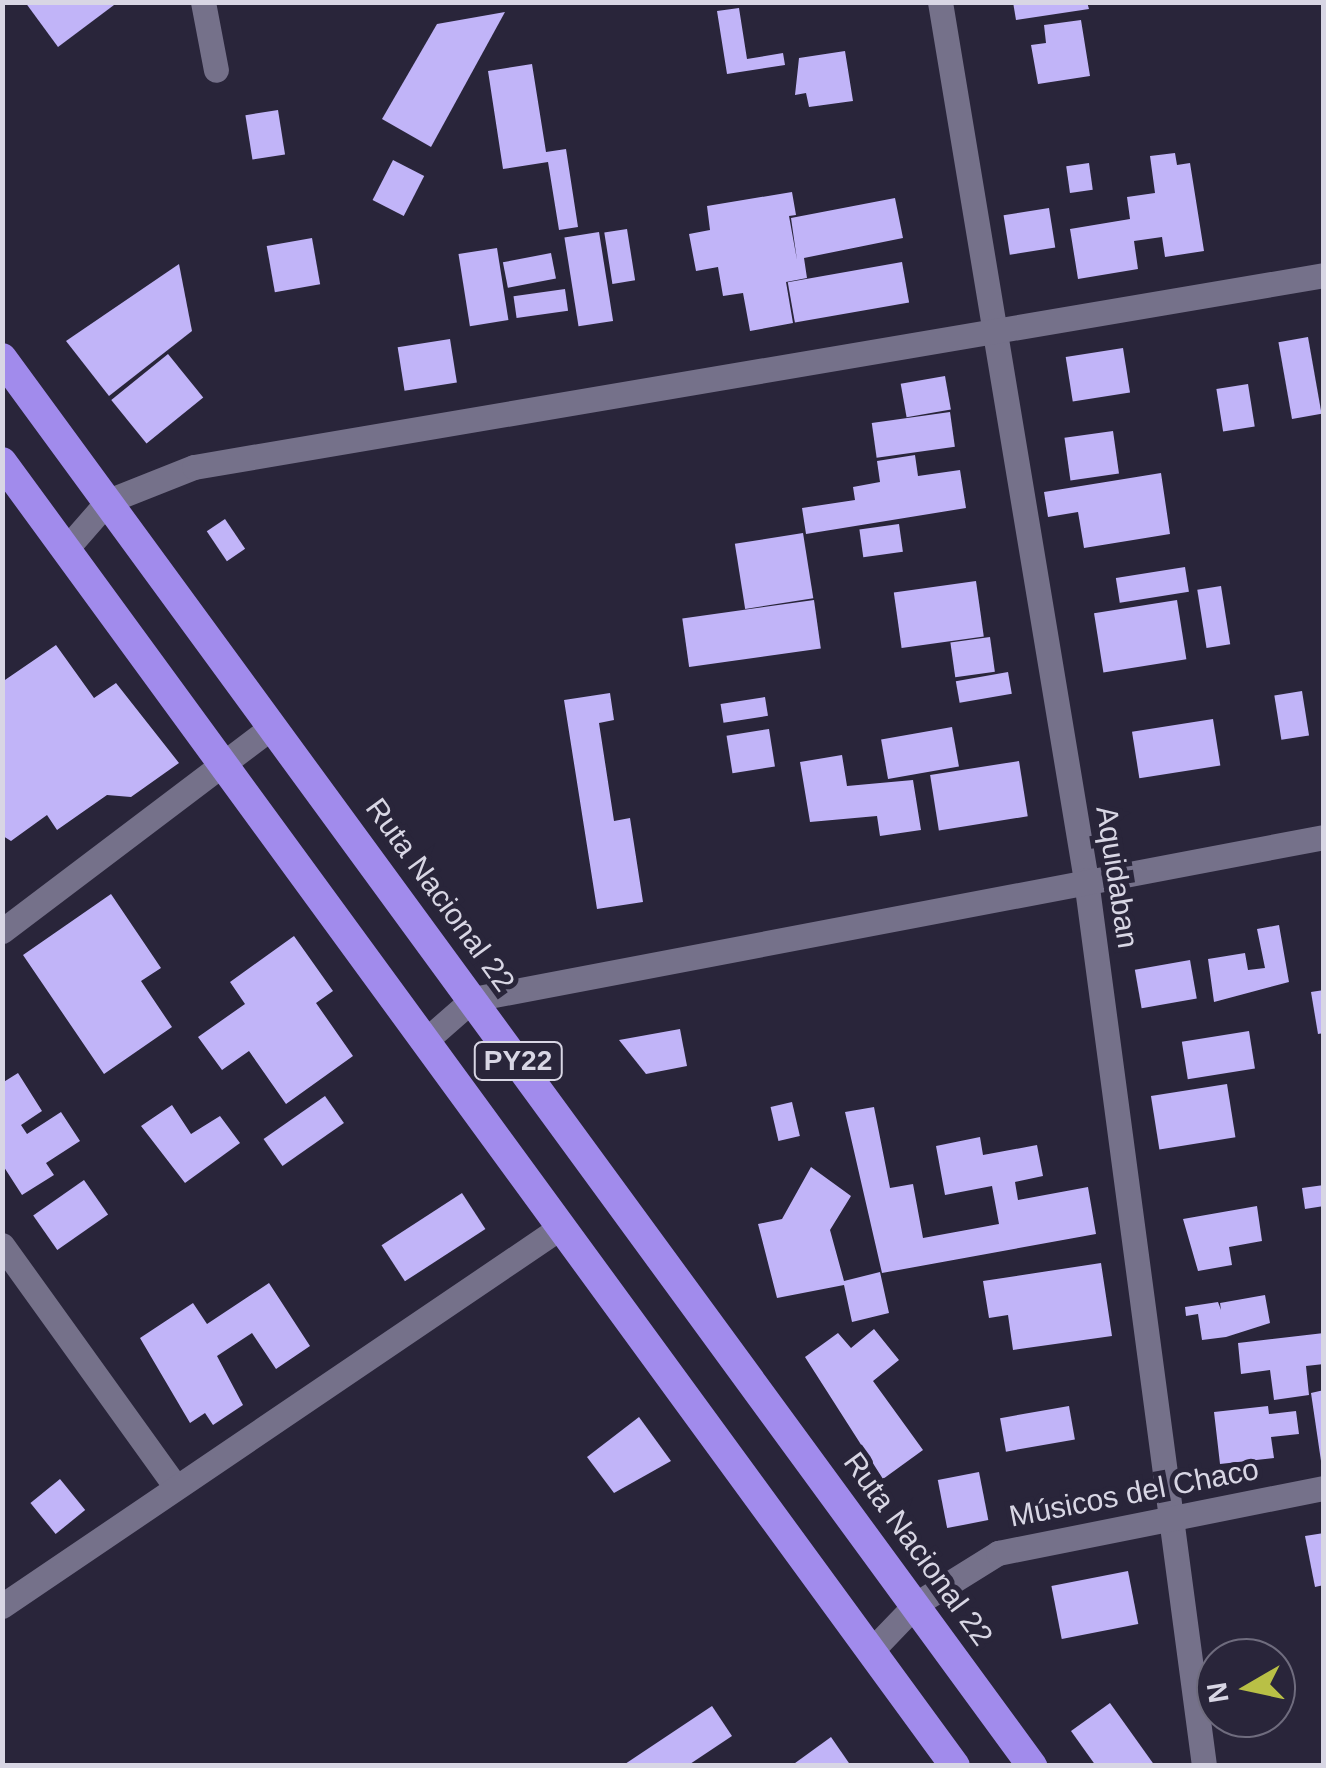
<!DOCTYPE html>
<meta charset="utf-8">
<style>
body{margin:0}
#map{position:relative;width:1326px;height:1768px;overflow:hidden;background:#29253a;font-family:Arial,sans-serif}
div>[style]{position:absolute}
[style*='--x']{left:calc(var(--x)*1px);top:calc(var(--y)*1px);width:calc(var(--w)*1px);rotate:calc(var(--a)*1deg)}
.building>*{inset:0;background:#c1b4f8;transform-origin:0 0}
.street>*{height:25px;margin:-12.5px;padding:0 12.5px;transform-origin:12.5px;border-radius:12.5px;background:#75718a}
.highway>*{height:30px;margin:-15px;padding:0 15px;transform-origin:15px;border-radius:15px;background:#a18bec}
span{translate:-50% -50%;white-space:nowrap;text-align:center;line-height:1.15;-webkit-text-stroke:10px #29253a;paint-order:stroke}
.shield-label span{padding:2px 8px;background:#29253a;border:2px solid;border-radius:8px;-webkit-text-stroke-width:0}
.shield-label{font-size:28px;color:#d8d6e4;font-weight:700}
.street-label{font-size:30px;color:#d8d6e4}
.frame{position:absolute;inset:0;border:5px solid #d8d6e4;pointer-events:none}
.north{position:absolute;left:1196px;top:1638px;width:100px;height:100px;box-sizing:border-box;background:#29253a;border:2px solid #6f6c7e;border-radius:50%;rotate:261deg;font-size:28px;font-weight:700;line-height:40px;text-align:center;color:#d8d6e4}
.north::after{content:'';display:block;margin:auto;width:35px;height:45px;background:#b9c046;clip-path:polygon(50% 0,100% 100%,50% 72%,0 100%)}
</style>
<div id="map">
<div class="building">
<div style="clip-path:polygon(25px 2px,118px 2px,58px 47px)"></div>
<div style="clip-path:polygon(1013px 2px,1087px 2px,1089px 9px,1016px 20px)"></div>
<div style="clip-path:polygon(739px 8px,747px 59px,783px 53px,785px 65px,727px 74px,717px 11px)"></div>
<div style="clip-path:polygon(505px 12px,431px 147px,382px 119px,437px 24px)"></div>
<div style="clip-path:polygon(1081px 20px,1090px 76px,1038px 84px,1031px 45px,1046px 43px,1044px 25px)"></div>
<div style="clip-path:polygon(845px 51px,853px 101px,809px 107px,806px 93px,795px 95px,799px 58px)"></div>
<div style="clip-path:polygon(532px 64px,546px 152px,566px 149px,578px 227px,559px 230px,548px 162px,503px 169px,488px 71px)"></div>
<div style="left:278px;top:110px;width:45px;height:33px;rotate:81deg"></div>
<div style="clip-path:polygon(1175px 153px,1177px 165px,1190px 163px,1204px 251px,1165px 257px,1162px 237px,1134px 241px,1138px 269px,1078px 279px,1070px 229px,1130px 219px,1127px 197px,1155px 193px,1150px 156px)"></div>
<div style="left:393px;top:160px;width:35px;height:45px;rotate:27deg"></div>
<div style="left:1089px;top:163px;width:27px;height:23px;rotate:82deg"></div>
<div style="clip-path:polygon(792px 192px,796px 215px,789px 216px,797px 260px,791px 218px,895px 198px,903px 238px,804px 258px,807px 278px,786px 282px,793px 323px,750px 331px,743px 293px,723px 296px,718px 267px,696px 271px,689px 234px,710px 230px,707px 206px)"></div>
<div style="left:1049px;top:208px;width:40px;height:46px;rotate:81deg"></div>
<div style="left:627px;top:229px;width:52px;height:23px;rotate:81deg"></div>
<div style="left:599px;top:232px;width:90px;height:35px;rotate:81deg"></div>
<div style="left:312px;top:238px;width:47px;height:46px;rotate:80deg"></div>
<div style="left:497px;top:248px;width:73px;height:39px;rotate:81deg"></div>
<div style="left:551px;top:253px;width:26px;height:49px;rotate:79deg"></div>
<div style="left:902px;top:262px;width:41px;height:116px;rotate:80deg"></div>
<div style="clip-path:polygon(179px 264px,192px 331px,109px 396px,66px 341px)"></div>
<div style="left:565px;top:289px;width:22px;height:52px;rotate:82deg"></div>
<div style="left:1308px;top:337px;width:78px;height:30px;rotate:80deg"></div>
<div style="left:450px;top:339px;width:44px;height:53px;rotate:81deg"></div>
<div style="left:1123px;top:348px;width:45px;height:58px;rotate:81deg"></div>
<div style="left:168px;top:354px;width:56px;height:73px;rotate:51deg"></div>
<div style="left:945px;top:376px;width:34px;height:45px;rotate:80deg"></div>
<div style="left:1248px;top:384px;width:43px;height:32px;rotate:81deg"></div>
<div style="left:950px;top:412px;width:35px;height:79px;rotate:82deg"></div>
<div style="left:1113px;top:431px;width:43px;height:49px;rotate:82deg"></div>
<div style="clip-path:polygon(915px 455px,918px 476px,960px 470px,966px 508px,806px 534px,802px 508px,855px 500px,853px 487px,880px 482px,877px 461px)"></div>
<div style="clip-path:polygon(1161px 473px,1170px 534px,1084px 548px,1078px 512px,1048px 517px,1044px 492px)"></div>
<div style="left:225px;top:519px;width:36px;height:22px;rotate:56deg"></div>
<div style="left:899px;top:524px;width:28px;height:40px;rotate:82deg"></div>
<div style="left:803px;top:533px;width:66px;height:69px;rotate:81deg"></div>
<div style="left:1185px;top:567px;width:25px;height:70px;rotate:81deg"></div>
<div style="left:976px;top:581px;width:56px;height:83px;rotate:82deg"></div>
<div style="left:1221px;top:586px;width:59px;height:24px;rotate:81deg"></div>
<div style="left:814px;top:600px;width:49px;height:133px;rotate:82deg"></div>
<div style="left:1177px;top:600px;width:60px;height:84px;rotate:81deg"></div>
<div style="left:990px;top:637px;width:35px;height:40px;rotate:82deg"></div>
<div style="clip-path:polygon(56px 645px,94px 698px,116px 683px,179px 763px,131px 797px,107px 795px,57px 830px,47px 815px,11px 841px,3px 836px,2px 682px)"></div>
<div style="left:1008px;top:672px;width:22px;height:53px;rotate:80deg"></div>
<div style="left:1302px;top:691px;width:45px;height:28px;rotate:81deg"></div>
<div style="clip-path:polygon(610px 693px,614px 720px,599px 723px,614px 821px,630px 818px,643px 902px,597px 909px,564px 700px)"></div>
<div style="left:765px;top:697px;width:19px;height:45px;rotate:81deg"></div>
<div style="left:1213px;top:719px;width:47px;height:82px;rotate:81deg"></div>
<div style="left:952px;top:727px;width:40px;height:72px;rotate:80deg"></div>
<div style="left:769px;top:729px;width:38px;height:43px;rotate:81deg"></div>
<div style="clip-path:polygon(842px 755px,847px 786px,913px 780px,921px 830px,880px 836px,877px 816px,810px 822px,800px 762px)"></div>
<div style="left:1019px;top:761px;width:56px;height:90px;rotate:81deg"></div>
<div style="clip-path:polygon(111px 894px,161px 968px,141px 981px,172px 1027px,104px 1074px,23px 955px)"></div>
<div style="clip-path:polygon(1279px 925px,1289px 982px,1214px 1002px,1208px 959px,1245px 953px,1248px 970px,1265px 968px,1257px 929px)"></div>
<div style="clip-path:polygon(294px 936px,333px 991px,316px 1003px,353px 1056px,286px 1104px,249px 1051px,222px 1070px,198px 1037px,245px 1004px,230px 982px)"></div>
<div style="left:1190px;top:960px;width:39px;height:56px;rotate:80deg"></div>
<div style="clip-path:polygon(1324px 990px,1324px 1033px,1318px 1034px,1311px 992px)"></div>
<div style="clip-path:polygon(680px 1029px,687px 1066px,646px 1074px,619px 1040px)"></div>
<div style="left:1249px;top:1031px;width:38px;height:68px;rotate:81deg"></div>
<div style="clip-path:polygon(18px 1073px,42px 1111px,21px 1125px,27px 1134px,61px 1112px,80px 1141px,46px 1163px,54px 1175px,22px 1195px,2px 1164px,2px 1083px)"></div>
<div style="left:1227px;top:1084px;width:54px;height:77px;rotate:81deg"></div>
<div style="left:325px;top:1096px;width:33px;height:75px;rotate:55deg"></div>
<div style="left:792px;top:1102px;width:35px;height:22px;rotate:77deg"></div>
<div style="clip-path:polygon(172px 1105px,191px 1134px,220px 1116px,240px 1143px,185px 1183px,141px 1126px)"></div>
<div style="clip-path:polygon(874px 1107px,890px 1188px,913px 1184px,923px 1238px,999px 1224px,992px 1186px,945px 1195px,936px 1146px,980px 1137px,983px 1155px,1037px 1145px,1043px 1176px,1015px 1182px,1018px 1200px,1088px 1187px,1096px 1234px,882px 1273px,845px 1112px)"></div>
<div style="clip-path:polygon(811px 1167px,851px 1196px,830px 1230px,844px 1281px,880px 1272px,889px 1313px,852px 1322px,844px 1285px,777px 1298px,758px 1224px,782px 1219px)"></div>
<div style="left:84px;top:1180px;width:42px;height:62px;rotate:55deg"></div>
<div style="clip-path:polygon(1324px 1185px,1324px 1206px,1305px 1209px,1302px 1188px)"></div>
<div style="left:462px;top:1193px;width:43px;height:96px;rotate:57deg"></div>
<div style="clip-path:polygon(1257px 1206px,1262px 1241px,1229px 1247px,1232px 1265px,1198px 1271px,1183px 1219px)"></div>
<div style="clip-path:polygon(1101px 1263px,1112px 1336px,1013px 1350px,1008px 1315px,989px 1318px,983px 1281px)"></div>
<div style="clip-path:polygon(269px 1283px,310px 1346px,276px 1369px,252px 1333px,217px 1356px,243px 1405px,213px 1425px,205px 1413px,190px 1423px,140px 1338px,193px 1303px,207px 1324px)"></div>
<div style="clip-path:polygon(1265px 1295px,1270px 1323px,1226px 1337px,1202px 1340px,1198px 1314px,1186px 1316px,1185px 1307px,1218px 1302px,1221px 1310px,1220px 1303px)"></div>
<div style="clip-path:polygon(874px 1329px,899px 1360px,873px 1381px,923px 1450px,883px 1479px,805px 1357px,838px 1333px,851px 1348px)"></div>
<div style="clip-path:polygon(1324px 1333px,1324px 1364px,1306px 1366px,1309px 1395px,1274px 1400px,1270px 1370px,1241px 1374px,1238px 1343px)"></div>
<div style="clip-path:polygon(1324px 1390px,1324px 1460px,1321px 1461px,1311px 1393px)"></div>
<div style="left:1069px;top:1406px;width:34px;height:70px;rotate:80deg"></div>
<div style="clip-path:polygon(1268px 1406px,1269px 1414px,1296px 1411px,1299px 1434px,1271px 1437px,1274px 1458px,1220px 1464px,1214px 1412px)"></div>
<div style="clip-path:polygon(639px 1417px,671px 1461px,614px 1493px,587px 1457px)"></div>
<div style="left:979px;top:1472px;width:49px;height:42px;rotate:79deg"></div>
<div style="left:60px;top:1479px;width:40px;height:38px;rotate:51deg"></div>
<div style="clip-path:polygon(1324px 1533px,1324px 1585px,1315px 1587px,1305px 1536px)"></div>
<div style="left:1128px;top:1571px;width:54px;height:78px;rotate:79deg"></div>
<div style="clip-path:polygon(1110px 1703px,1155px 1766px,1096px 1766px,1071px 1731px)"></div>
<div style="clip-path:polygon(712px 1706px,732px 1736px,687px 1766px,622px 1766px)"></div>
<div style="clip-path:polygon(831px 1737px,851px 1766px,791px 1766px)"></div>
</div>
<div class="street">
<div style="--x:203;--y:2;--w:69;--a:79.2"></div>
<div style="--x:940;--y:2;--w:890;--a:80.56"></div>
<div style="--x:1086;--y:880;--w:894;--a:82.41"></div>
<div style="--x:66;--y:549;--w:64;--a:-48.8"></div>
<div style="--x:108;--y:501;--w:92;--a:-21.6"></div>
<div style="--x:194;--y:467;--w:1146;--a:-9.64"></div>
<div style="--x:2;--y:931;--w:340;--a:-37.1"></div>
<div style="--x:425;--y:1041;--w:64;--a:-41.2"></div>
<div style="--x:473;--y:999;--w:866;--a:-10.78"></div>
<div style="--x:2;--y:1245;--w:298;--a:54.3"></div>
<div style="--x:2;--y:1606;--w:675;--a:-34.14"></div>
<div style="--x:871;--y:1651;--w:65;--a:-46.2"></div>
<div style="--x:916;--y:1604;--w:97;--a:-31.9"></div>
<div style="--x:998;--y:1553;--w:332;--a:-11.3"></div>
</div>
<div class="highway">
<div style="--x:2;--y:358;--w:1745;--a:53.81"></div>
<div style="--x:2;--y:462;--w:1615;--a:53.84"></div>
</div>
<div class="shield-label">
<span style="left:518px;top:1061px">PY22</span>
</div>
<div class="street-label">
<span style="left:1117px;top:877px;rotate:81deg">Aquidaban</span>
<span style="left:440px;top:895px;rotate:54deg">Ruta Nacional 22</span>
<span style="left:1134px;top:1493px;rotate:-11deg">Músicos del Chaco</span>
<span style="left:918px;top:1549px;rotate:54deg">Ruta Nacional 22</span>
</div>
<div class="frame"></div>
<div class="north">N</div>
</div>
